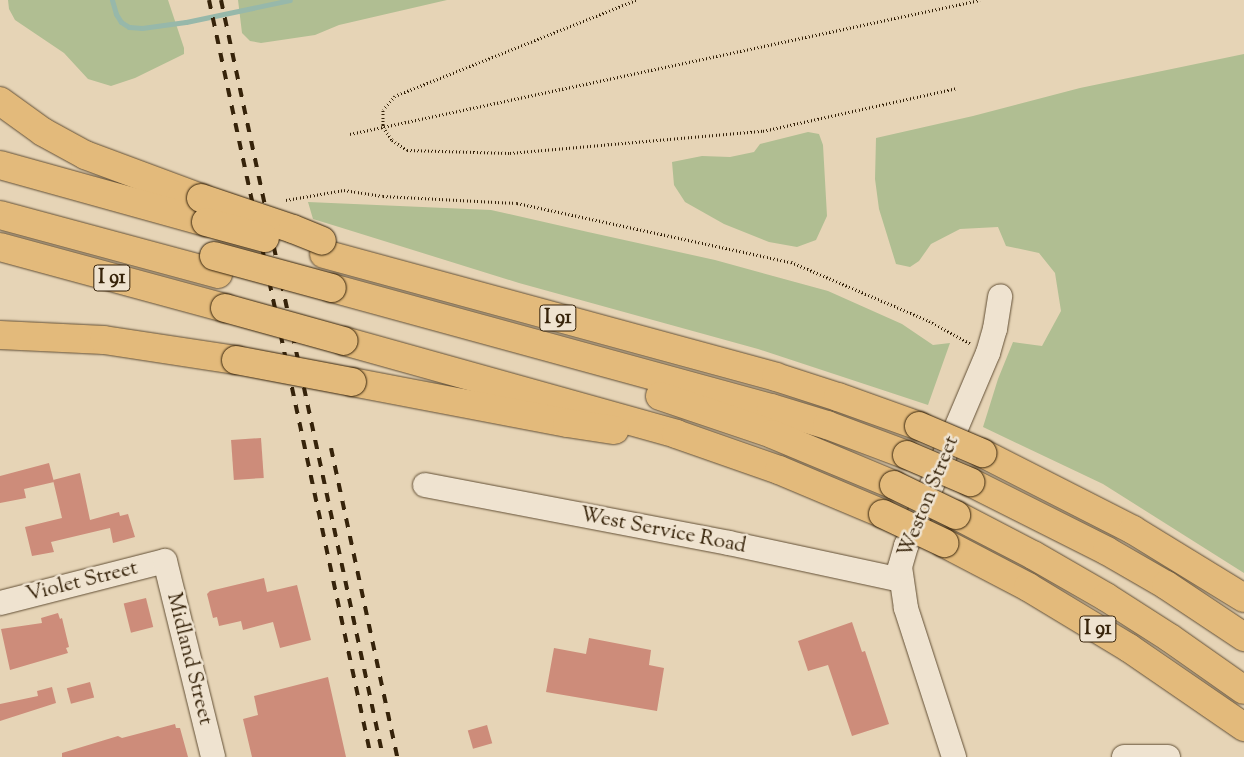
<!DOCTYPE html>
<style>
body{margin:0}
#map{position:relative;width:1244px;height:757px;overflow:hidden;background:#e6d4b6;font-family:"Sorts Mill Goudy",serif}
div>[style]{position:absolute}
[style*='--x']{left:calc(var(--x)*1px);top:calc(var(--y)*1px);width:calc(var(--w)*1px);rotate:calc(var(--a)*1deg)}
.green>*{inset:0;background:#b0be92}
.stream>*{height:5px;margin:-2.5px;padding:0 2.5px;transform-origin:2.5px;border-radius:2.5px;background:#97b8aa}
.building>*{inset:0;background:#cd8c7a;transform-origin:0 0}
.path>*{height:3px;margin-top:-1.5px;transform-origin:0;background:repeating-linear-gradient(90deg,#36230a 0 1px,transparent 0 3.5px)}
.roads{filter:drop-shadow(0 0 1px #624f35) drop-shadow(0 0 1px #624f35)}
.minor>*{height:24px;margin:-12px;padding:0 12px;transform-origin:12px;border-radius:12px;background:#efe3d0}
.highway>*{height:28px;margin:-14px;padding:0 14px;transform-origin:14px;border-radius:14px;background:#e3ba7b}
.rail>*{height:4px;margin-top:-2px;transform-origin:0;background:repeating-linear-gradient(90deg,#36230a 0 9px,transparent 0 18px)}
.bridges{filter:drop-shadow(0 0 1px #36230a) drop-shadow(0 0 1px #36230a)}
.highway-bridge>*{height:28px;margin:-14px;padding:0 14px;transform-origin:14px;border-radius:14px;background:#e3ba7b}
span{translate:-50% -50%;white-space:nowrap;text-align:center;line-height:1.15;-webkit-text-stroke:5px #efe3d0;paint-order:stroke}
.shield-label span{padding:1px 4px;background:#efe3d0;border:1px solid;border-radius:4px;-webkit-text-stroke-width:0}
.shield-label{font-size:20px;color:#36230a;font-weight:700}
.street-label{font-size:21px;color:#36230a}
</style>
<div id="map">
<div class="green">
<div style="clip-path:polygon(8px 0,168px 0,184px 48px,184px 54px,135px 78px,111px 86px,88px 79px,64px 53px,15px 20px,9px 9px)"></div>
<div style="clip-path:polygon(238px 0,447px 0,339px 25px,315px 35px,261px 43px,250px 41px,242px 33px)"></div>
<div style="clip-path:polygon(1244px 54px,1244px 573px,1103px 484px,983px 427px,998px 379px,1013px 342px,1042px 346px,1061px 311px,1055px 273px,1039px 253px,1006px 246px,998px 227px,960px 229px,931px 244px,919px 261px,910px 267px,896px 264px,879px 209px,875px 179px,876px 138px,973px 116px,1080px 88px)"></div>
<div style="clip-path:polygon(808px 132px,819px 134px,823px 145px,827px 216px,816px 240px,797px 247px,769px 242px,724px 224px,685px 202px,674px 185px,672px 162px,702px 156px,730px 157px,754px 152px,760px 144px)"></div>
<div style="clip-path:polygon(308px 202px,491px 210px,588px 232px,715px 260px,828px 291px,902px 324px,933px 345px,950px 343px,928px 405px,758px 349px,519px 283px,339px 227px,313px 219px)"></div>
</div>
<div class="stream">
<div style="--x:112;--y:0;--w:15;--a:74"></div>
<div style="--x:116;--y:14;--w:9;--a:58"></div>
<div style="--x:121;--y:22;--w:9;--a:32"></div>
<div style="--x:129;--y:27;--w:13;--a:4"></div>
<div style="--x:142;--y:28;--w:44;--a:-7.8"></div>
<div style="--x:186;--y:22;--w:106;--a:-11.9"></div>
</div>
<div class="building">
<div style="left:261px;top:438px;width:40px;height:30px;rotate:86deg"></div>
<div style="clip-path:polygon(49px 463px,54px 482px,24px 489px,26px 498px,0 503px,0 476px)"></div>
<div style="clip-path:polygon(80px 473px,90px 520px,119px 512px,120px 516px,128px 514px,135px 537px,113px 543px,110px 528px,51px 542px,54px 552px,32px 556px,25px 527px,62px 518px,53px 480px)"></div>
<div style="clip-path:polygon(264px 578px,267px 592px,297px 585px,311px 640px,280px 648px,273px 622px,243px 630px,241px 621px,219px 626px,217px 617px,213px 618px,207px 594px,210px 591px)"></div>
<div style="left:146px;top:598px;width:30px;height:23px;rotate:76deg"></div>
<div style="clip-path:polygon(58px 613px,60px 619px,62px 618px,69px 647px,66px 648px,68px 653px,10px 670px,1px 629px,42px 623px,41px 618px)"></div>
<div style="clip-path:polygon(852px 622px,862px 652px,865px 651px,889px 724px,852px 736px,828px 665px,808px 671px,798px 641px)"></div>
<div style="clip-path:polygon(589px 638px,651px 650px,649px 665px,664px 668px,657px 711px,546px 692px,554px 648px,586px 654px)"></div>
<div style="clip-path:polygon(328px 677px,346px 757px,252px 757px,243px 719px,258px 715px,254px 696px)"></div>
<div style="left:90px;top:682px;width:16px;height:24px;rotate:75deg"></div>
<div style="clip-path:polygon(52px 687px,56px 703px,0 721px,0 704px,38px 696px,37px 691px)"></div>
<div style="clip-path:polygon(175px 724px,176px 728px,180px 728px,188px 757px,62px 757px,62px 753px,118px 736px,122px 738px)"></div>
<div style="left:487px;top:725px;width:19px;height:20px;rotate:74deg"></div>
</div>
<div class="path">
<div style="--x:636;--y:0;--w:259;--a:158.3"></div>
<div style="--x:395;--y:96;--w:18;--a:131"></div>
<div style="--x:383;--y:110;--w:17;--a:90"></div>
<div style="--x:383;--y:127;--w:16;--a:55"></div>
<div style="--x:392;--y:140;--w:18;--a:34"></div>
<div style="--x:407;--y:150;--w:103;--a:1.7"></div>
<div style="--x:510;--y:153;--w:254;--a:-5"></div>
<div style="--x:763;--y:131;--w:199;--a:-12.5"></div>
<div style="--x:350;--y:134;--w:644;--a:-12.01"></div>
<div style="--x:286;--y:200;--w:59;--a:-9.8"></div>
<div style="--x:344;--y:190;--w:39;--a:9"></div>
<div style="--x:383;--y:196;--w:134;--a:3"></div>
<div style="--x:517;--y:203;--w:280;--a:12.2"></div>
<div style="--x:791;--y:262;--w:150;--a:23.1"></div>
<div style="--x:929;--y:321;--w:48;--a:28.7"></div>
</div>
<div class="roads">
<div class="minor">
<div style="--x:425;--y:485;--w:309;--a:10.8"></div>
<div style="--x:729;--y:543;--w:176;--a:12.1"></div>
<div style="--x:0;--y:603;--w:170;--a:-14.3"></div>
<div style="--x:165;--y:561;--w:202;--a:76.2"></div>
<div style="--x:954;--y:757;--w:157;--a:-107.9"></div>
<div style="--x:906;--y:608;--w:41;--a:-98.3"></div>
<div style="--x:900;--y:567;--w:22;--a:-74"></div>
<div style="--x:906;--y:546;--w:210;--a:-67"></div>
<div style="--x:988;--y:353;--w:25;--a:-74"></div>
<div style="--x:995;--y:329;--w:33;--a:-81"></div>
<div style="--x:1124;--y:757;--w:44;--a:0"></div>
</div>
<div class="highway">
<div style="--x:0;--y:101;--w:53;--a:35.8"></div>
<div style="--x:43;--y:132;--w:48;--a:28.7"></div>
<div style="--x:85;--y:155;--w:124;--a:20.3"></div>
<div style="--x:0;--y:165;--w:214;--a:15.5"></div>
<div style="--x:0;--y:215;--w:226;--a:15.1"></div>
<div style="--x:0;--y:247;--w:233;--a:15.2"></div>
<div style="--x:324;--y:254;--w:468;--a:15.2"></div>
<div style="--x:776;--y:377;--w:65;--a:17.9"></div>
<div style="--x:838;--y:397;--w:86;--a:19.7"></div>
<div style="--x:332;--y:288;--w:455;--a:15.3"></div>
<div style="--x:771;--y:408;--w:59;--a:16.9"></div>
<div style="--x:827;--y:425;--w:85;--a:20.6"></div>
<div style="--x:0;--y:335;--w:104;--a:2.8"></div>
<div style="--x:104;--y:340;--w:134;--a:8.6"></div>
<div style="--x:344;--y:341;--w:345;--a:15.6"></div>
<div style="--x:676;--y:434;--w:109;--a:19.3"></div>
<div style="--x:779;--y:470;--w:113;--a:22.9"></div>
<div style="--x:352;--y:382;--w:219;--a:10.8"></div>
<div style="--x:567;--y:423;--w:48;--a:8.5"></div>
<div style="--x:660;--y:396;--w:118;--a:18.7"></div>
<div style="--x:772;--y:434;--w:132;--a:22.7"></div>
<div style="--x:982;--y:453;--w:169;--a:27"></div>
<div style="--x:1133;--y:530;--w:130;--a:31.5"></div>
<div style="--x:970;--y:482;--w:153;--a:26.7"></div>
<div style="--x:1107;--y:551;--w:68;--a:30"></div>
<div style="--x:1166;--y:585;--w:94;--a:33.7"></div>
<div style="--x:956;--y:515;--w:87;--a:27.5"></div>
<div style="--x:1033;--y:555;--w:84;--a:29.9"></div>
<div style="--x:1106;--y:597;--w:76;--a:32.6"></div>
<div style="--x:1170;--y:638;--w:90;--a:35.1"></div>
<div style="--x:944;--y:543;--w:95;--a:27.6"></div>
<div style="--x:1028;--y:587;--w:118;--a:31.1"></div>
<div style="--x:1129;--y:648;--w:140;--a:34.5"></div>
</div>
</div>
<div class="rail">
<div style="--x:209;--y:0;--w:774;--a:77.92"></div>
<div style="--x:221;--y:0;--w:774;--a:77.92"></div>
<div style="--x:331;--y:448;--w:316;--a:77.9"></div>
</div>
<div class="bridges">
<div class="highway-bridge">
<div style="--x:201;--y:198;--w:97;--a:18.6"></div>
<div style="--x:293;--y:229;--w:31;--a:22"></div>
<div style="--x:206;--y:222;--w:61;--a:15.2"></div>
<div style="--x:214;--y:256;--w:122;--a:15.2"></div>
<div style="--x:225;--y:308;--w:123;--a:15.5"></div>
<div style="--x:236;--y:360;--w:118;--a:10.7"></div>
<div style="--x:919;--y:426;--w:69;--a:23.2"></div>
<div style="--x:907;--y:455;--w:69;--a:23.2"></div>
<div style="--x:894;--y:485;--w:69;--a:25.8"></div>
<div style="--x:883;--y:514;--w:68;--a:25.4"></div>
</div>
</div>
<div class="shield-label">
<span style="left:112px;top:278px">I 91</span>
<span style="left:558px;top:318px">I 91</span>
<span style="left:1098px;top:629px">I 91</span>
</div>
<div class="street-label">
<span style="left:929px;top:497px;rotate:-68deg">Weston Street</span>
<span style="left:663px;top:531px;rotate:11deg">West Service Road</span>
<span style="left:82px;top:582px;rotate:-14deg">Violet Street</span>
<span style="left:189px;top:659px;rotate:76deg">Midland Street</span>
</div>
</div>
